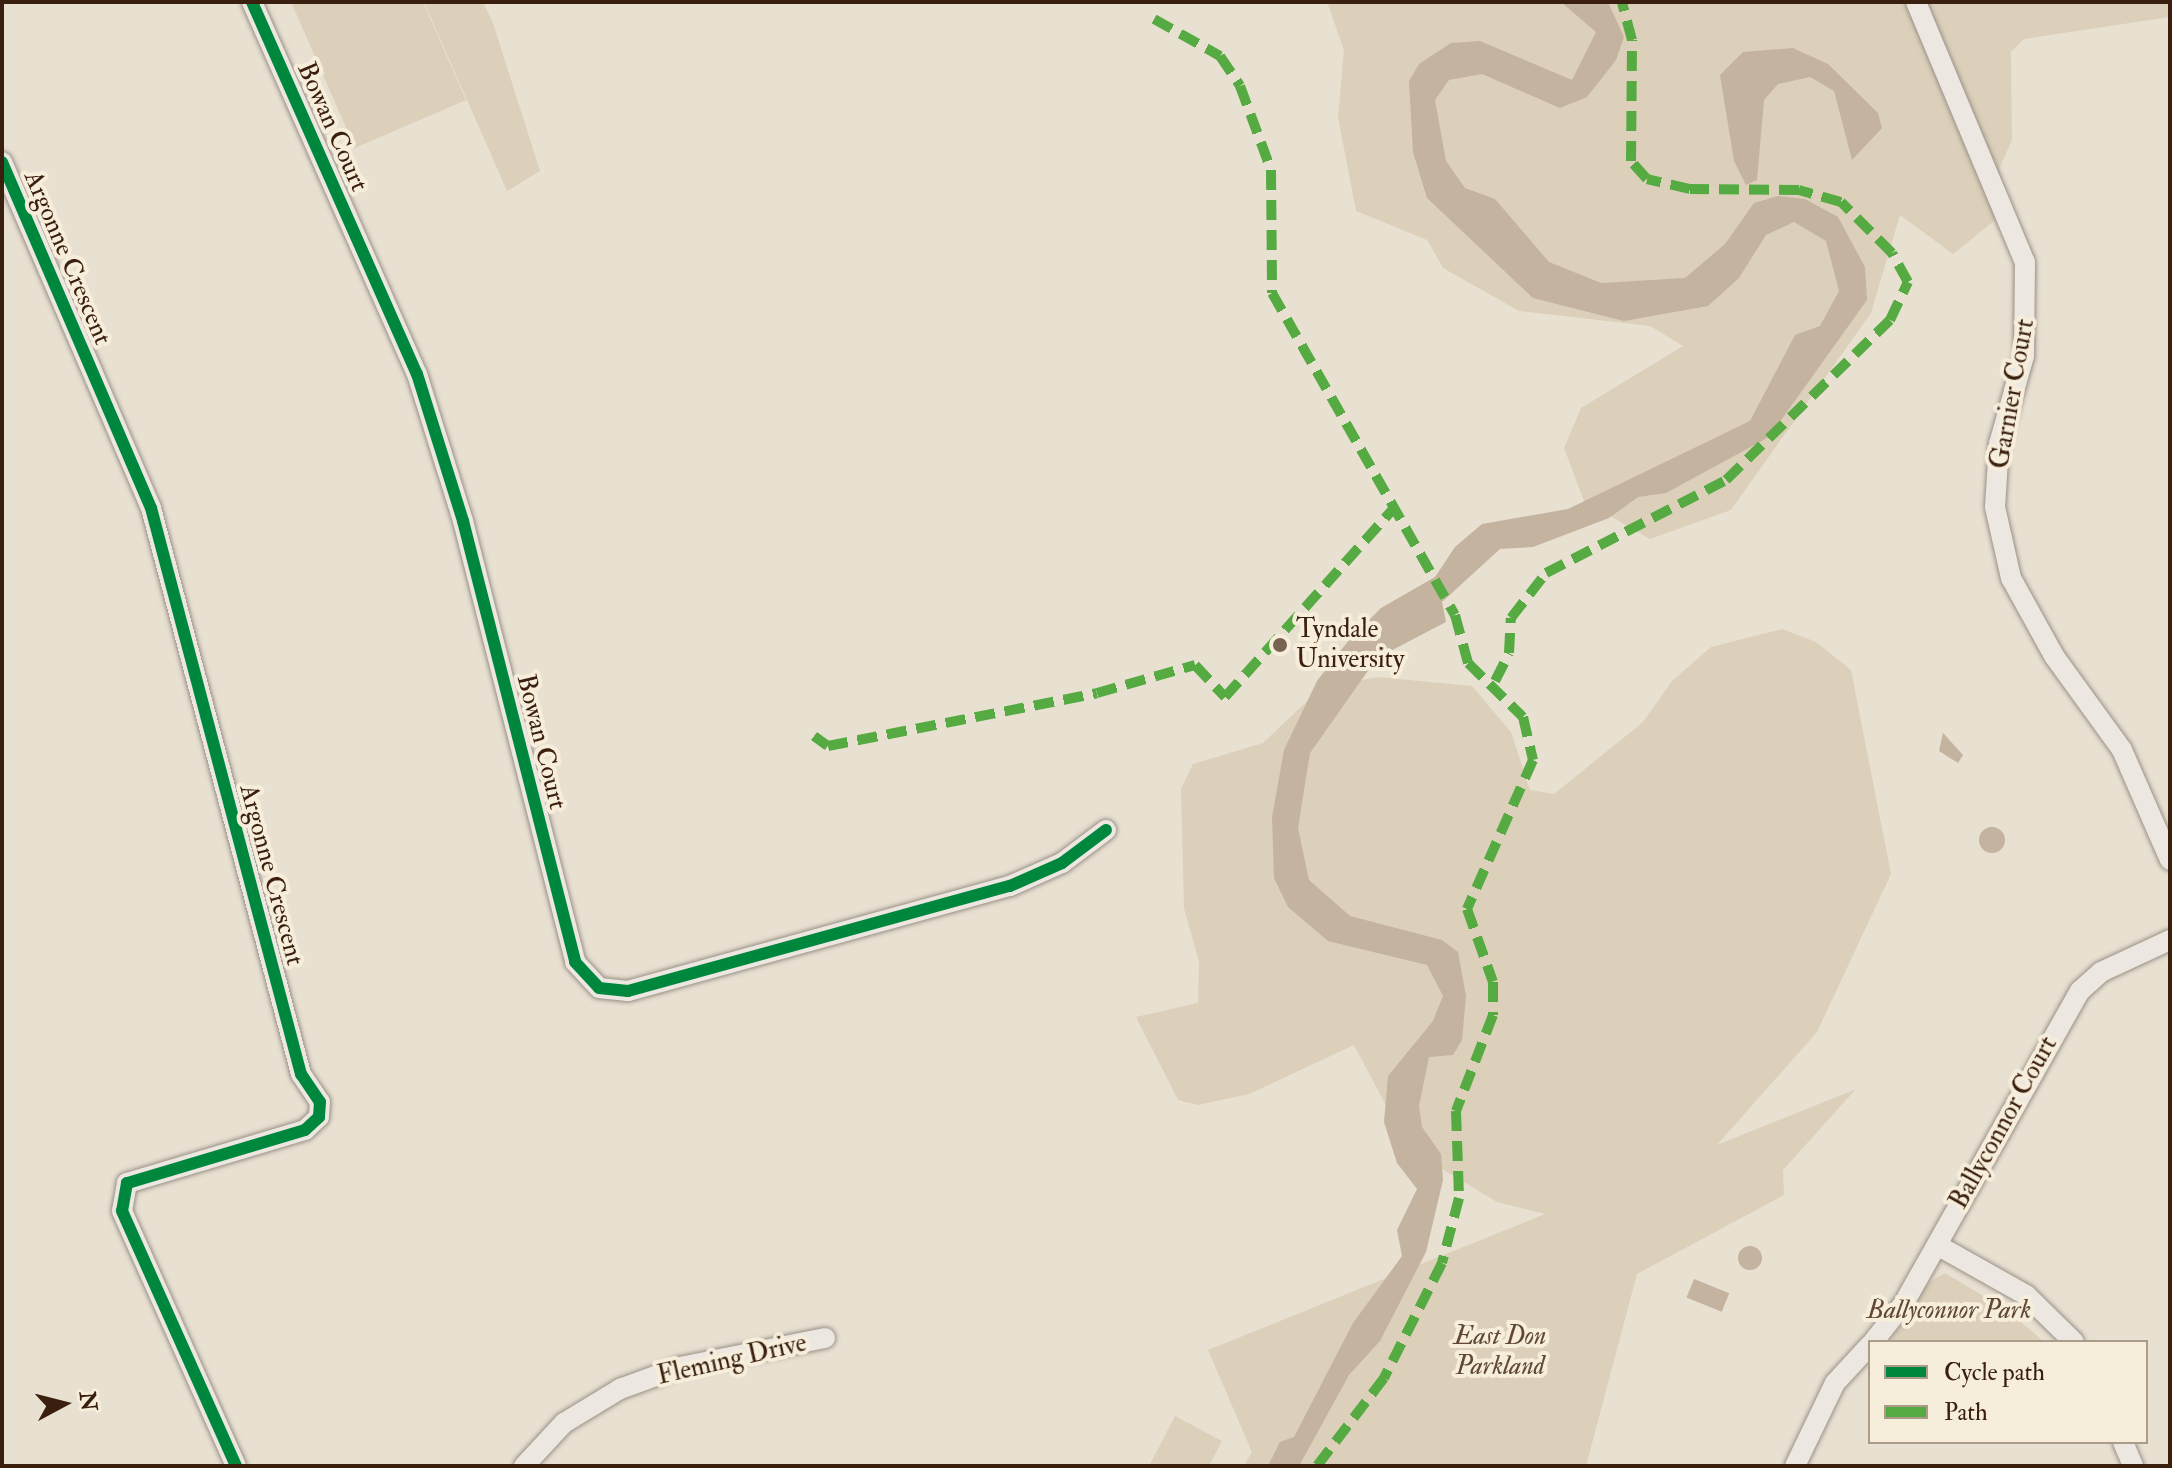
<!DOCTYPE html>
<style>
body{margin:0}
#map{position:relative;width:2172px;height:1468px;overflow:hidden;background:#e8e0d1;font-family:"IM FELL Double Pica",serif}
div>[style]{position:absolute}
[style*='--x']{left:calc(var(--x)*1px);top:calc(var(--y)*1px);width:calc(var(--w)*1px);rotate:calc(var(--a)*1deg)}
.green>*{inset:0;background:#dcd0ba}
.water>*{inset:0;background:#c3b39f;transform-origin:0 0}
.round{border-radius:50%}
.roads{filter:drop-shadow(0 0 2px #9a9187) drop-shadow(0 0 2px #9a9187)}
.street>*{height:20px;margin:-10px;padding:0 10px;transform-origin:10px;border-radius:10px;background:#ece8e1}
.quiet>*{height:10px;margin-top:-5px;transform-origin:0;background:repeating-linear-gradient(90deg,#55aa41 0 20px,transparent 0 30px)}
.cycleway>*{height:12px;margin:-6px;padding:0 6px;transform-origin:6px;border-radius:6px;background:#00873e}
.dots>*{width:22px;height:22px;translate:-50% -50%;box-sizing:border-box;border:4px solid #f6eddb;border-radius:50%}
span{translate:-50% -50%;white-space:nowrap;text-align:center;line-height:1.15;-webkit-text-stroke:8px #f6eddb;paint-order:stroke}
.street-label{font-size:26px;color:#3a1f0e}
.poi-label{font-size:26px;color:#3a1f0e}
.left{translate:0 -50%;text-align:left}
.park-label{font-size:26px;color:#604834;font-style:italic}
.frame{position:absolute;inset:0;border:4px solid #3a1f0e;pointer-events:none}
.legend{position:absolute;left:1868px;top:1340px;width:280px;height:104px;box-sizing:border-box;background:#f6eddb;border:2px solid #ab9b89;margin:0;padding:10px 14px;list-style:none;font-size:24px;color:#3a1f0e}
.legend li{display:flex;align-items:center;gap:16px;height:40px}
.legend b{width:40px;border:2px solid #ab9b89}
.north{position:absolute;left:24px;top:1364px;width:80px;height:80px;-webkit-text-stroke:6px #f6eddb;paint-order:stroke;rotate:83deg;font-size:22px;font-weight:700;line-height:32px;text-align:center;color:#3a1f0e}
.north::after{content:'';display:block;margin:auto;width:28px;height:36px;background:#3a1f0e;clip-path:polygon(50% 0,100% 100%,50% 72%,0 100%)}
</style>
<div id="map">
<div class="green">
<div style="clip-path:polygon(291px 2px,423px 2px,466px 100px,355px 148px)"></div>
<div style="clip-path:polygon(424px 2px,483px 2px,493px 23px,540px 171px,507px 191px)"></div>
<div style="clip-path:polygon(1327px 2px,2170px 2px,2170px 17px,2024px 39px,2011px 52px,2012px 140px,1999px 169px,2009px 209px,1953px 254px,1900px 215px,1871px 313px,1731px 510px,1650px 539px,1584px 501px,1564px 448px,1581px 408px,1683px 346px,1650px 326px,1519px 311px,1443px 268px,1427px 240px,1356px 211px,1338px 117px,1344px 50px)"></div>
<div style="clip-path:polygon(1782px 629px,1816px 642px,1851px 670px,1891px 874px,1817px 1032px,1717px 1145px,1856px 1089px,1783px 1170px,1784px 1195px,1637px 1274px,1586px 1466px,1244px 1466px,1252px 1452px,1208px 1350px,1545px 1214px,1497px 1202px,1409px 1149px,1354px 1045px,1249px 1094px,1198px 1105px,1178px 1100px,1136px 1017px,1198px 1003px,1199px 962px,1184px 908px,1181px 789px,1193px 764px,1263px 743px,1321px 688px,1378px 677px,1472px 686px,1511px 732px,1530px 790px,1554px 794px,1643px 722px,1672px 681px,1711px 647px)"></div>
<div style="clip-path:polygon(1945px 1273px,2007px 1310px,2044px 1342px,1889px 1342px,1929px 1282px)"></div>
<div style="clip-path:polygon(1175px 1416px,1222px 1441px,1209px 1466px,1149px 1466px)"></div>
</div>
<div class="water">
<div style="clip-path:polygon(1561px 2px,1608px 2px,1624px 37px,1616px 60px,1587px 97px,1560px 108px,1482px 74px,1449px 80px,1435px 100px,1446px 161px,1465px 188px,1495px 199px,1549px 262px,1601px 283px,1685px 278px,1725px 244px,1754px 203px,1778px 196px,1805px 199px,1838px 217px,1865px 267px,1867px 300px,1769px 437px,1666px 493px,1638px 497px,1609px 518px,1533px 547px,1500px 549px,1442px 602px,1446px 622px,1377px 658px,1310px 753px,1298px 828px,1309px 880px,1350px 916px,1442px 940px,1458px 952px,1466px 996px,1462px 1040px,1453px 1055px,1429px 1057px,1419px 1106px,1422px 1127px,1441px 1154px,1443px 1180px,1426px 1252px,1380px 1341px,1349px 1375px,1299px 1466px,1268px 1466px,1280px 1442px,1294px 1437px,1353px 1323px,1402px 1256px,1397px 1230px,1417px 1189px,1397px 1163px,1384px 1122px,1388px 1076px,1433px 1021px,1443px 996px,1427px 965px,1328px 941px,1288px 907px,1274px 878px,1272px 817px,1284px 750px,1317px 681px,1349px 640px,1381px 608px,1435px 577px,1455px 547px,1482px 524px,1568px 509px,1750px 421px,1795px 335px,1820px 326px,1839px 291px,1826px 241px,1794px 222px,1766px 235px,1739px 278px,1708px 306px,1624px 321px,1533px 298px,1427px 198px,1413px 152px,1409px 81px,1419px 64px,1451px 43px,1480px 41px,1572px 80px,1596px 32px)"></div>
<div style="clip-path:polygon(1793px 48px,1828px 64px,1878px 113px,1882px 128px,1852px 160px,1834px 91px,1810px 77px,1778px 84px,1764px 100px,1757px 180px,1746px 185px,1734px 161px,1720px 75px,1743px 52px)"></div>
<div style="clip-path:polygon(1943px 733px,1963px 755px,1958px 763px,1939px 751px)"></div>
<div class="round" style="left:1979px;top:827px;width:26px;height:26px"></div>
<div class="round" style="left:1738px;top:1246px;width:24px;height:24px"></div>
<div style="left:1694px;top:1279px;width:38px;height:20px;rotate:22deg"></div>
</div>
<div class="roads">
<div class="street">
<div style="--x:252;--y:2;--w:407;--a:66.1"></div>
<div style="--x:417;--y:374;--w:154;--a:72.6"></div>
<div style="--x:463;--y:521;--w:455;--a:75.7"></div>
<div style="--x:575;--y:962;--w:35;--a:47"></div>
<div style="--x:599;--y:988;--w:29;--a:6"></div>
<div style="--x:628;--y:991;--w:396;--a:-15.4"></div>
<div style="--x:1010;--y:886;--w:57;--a:-23.9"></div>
<div style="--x:1062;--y:863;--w:55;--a:-36.9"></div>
<div style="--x:1916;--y:2;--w:282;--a:67.3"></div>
<div style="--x:2025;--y:262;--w:94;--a:90.6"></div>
<div style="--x:2024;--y:356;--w:91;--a:105.9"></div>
<div style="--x:1999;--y:444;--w:63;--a:93.6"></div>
<div style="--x:1995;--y:507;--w:73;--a:77.3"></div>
<div style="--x:2011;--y:578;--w:89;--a:61.1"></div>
<div style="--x:2054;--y:656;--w:116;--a:54.1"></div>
<div style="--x:2122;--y:750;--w:120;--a:66.4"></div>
<div style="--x:2;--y:162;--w:377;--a:66.7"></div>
<div style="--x:151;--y:508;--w:586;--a:75.16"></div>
<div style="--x:301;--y:1074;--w:34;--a:56"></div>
<div style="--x:320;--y:1102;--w:15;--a:94"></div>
<div style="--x:319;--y:1117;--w:19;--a:137"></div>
<div style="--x:305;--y:1130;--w:186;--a:163.4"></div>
<div style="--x:127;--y:1183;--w:28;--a:100"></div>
<div style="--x:122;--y:1211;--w:279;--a:65.9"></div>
<div style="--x:1937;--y:1245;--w:102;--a:29.3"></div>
<div style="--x:2026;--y:1295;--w:67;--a:44.4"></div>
<div style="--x:1873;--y:1342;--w:50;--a:-51.5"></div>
<div style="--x:1904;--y:1303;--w:358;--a:-60.6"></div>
<div style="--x:2080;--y:991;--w:28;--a:-42"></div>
<div style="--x:2101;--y:972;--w:76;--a:-24.9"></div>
<div style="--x:2123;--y:1442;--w:26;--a:67"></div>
<div style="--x:524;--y:1466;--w:59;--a:-47.1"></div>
<div style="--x:564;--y:1423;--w:66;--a:-31.3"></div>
<div style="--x:620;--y:1389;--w:64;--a:-20.1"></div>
<div style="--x:680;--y:1367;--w:148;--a:-11.3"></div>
<div style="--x:1795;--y:1466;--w:92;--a:-64.3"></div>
<div style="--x:1835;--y:1383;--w:52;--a:-47.4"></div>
</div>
</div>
<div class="quiet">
<div style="--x:1154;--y:19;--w:76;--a:29.3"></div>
<div style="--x:1220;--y:56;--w:36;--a:56"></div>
<div style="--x:1240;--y:86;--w:90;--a:69.7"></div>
<div style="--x:1271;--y:170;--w:123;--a:89.5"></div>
<div style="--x:1272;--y:293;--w:370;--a:60.4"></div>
<div style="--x:1455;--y:615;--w:50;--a:74.8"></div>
<div style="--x:1468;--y:663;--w:77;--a:44.5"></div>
<div style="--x:1523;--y:717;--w:44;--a:76.9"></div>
<div style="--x:1533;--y:760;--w:163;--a:113.9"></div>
<div style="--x:1467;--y:909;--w:77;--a:70.4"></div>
<div style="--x:1493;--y:982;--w:33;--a:90"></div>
<div style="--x:1493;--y:1015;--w:103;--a:111.1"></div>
<div style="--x:1456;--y:1111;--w:87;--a:88"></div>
<div style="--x:1459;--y:1198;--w:67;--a:104.7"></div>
<div style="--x:1442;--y:1263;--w:129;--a:116.8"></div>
<div style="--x:1384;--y:1378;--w:111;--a:127.3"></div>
<div style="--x:1495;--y:681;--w:31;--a:-63"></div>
<div style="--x:1509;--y:653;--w:35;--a:-87"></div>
<div style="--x:1511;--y:618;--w:57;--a:-52.1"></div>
<div style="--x:1546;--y:573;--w:203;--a:-27.3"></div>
<div style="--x:1726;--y:480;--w:229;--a:-44.3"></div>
<div style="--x:1890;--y:320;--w:42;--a:-64.7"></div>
<div style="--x:1908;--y:282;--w:33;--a:-119"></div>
<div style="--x:1892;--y:253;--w:72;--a:-135"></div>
<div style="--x:1841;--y:202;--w:44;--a:-164.1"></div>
<div style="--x:1799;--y:190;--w:109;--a:-179.5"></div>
<div style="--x:1690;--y:189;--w:44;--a:-166.9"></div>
<div style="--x:1647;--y:179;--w:24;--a:-132"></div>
<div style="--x:1631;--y:161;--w:121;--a:-89.5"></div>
<div style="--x:1632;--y:40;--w:39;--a:-105"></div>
<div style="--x:814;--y:736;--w:17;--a:36"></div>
<div style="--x:828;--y:746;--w:274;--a:-11.1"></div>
<div style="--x:1097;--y:693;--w:102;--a:-15.9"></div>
<div style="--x:1195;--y:665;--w:44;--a:46.8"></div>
<div style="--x:1225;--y:697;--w:252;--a:-48.2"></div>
</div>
<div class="cycleway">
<div style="--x:252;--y:2;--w:407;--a:66.1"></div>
<div style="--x:417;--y:374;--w:154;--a:72.6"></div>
<div style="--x:463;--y:521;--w:455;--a:75.7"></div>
<div style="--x:575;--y:962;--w:35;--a:47"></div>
<div style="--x:599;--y:988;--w:29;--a:6"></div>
<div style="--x:628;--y:991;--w:396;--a:-15.4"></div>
<div style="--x:1010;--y:886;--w:57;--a:-23.9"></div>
<div style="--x:1062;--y:863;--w:55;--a:-36.9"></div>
<div style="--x:2;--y:162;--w:377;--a:66.7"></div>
<div style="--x:151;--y:508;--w:586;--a:75.16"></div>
<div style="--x:301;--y:1074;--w:34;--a:56"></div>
<div style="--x:320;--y:1102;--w:15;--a:94"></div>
<div style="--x:319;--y:1117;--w:19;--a:137"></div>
<div style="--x:305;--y:1130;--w:186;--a:163.4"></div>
<div style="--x:127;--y:1183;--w:28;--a:100"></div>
<div style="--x:122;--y:1211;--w:279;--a:65.9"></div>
</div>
<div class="dots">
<div style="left:1280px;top:645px;background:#776352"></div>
</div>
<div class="street-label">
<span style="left:332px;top:127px;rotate:66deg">Bowan Court</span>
<span style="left:67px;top:258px;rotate:67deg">Argonne Crescent</span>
<span style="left:2013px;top:394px;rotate:-80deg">Garnier Court</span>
<span style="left:541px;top:742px;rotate:76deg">Bowan Court</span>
<span style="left:271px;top:875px;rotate:75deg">Argonne Crescent</span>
<span style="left:2004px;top:1123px;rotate:-61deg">Ballyconnor Court</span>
<span style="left:732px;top:1360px;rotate:-13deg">Fleming Drive</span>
</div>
<div class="poi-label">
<span class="left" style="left:1296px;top:645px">Tyndale<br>University</span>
</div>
<div class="park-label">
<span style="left:1949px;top:1311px">Ballyconnor Park</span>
<span style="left:1500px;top:1352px">East Don<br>Parkland</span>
</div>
<div class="frame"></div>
<ul class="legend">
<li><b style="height:10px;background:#00873e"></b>Cycle path</li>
<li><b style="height:10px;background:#55aa41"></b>Path</li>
</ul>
<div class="north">N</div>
</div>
